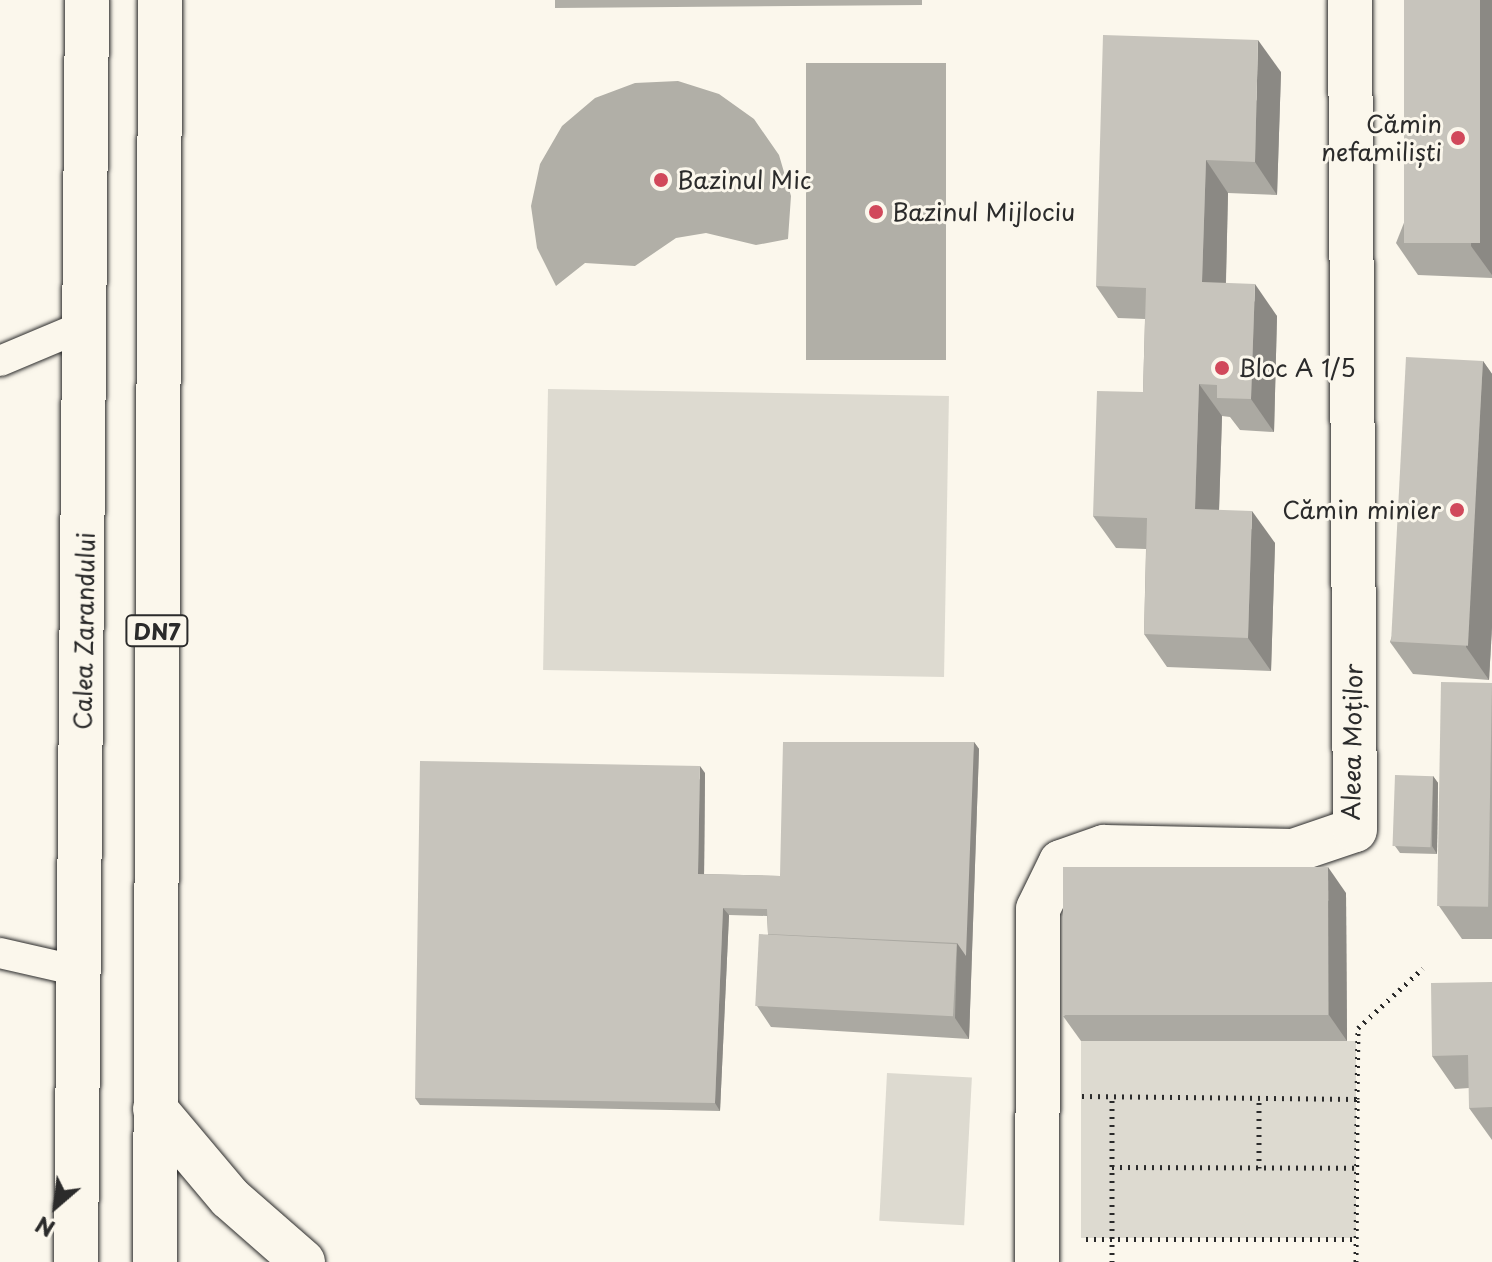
<!DOCTYPE html>
<meta charset="utf-8">
<style>
body{margin:0}
#map{position:relative;width:1492px;height:1262px;overflow:hidden;background:#fbf7ec;font-family:"Playpen Sans",sans-serif}
div>[style]{position:absolute}
[style*='--x']{left:calc(var(--x)*1px);top:calc(var(--y)*1px);width:calc(var(--w)*1px);rotate:calc(var(--a)*1deg)}
.green>*{inset:0;background:#dddad0;transform-origin:0 0}
.water>*{inset:0;background:#b1afa7;transform-origin:0 0}
.path>*{height:5px;margin-top:-2.5px;transform-origin:0;background:repeating-linear-gradient(90deg,#2b2b2b 0 2px,transparent 0 8px)}
.roads{filter:drop-shadow(0 0 2px #2b2b2b) drop-shadow(0 0 2px #2b2b2b)}
.lane>*{height:30px;margin:-15px;padding:0 15px;transform-origin:15px;border-radius:15px;background:#fbf7ec}
.street>*{height:44px;margin:-22px;padding:0 22px;transform-origin:22px;border-radius:22px;background:#fbf7ec}
.primary>*{height:44px;margin:-22px;padding:0 22px;transform-origin:22px;border-radius:22px;background:#fbf7ec}
.wall>*{inset:0;background:#aba9a2}
.shaded-wall>*{inset:0;background:#8b8984}
.building>*{inset:0;background:#c7c4bc;transform-origin:0 0}
.dots>*{width:22px;height:22px;translate:-50% -50%;box-sizing:border-box;border:4px solid #fbf7ec;border-radius:50%}
span{translate:-50% -50%;white-space:nowrap;text-align:center;line-height:1.15;-webkit-text-stroke:6px #fbf7ec;paint-order:stroke}
.shield-label span{padding:2px 6px;background:#fbf7ec;border:2px solid;border-radius:6px;-webkit-text-stroke-width:0}
.shield-label{font-size:22px;color:#2b2b2b;font-weight:700}
.poi-label{font-size:24px;color:#2b2b2b}
.right{translate:-100% -50%;text-align:right}
.left{translate:0 -50%;text-align:left}
.street-label{font-size:24px;color:#2b2b2b}
.north{position:absolute;left:16px;top:1166px;width:80px;height:80px;-webkit-text-stroke:6px #fbf7ec;paint-order:stroke;rotate:208deg;font-size:22px;font-weight:700;line-height:32px;text-align:center;color:#2b2b2b}
.north::after{content:'';display:block;margin:auto;width:28px;height:36px;background:#2b2b2b;clip-path:polygon(50% 0,100% 100%,50% 72%,0 100%)}
</style>
<div id="map">
<div class="green">
<div style="left:548px;top:389px;width:401px;height:281px;rotate:1deg"></div>
<div style="left:1081px;top:1041px;width:275px;height:197px"></div>
<div style="left:887px;top:1073px;width:85px;height:148px;rotate:3deg"></div>
</div>
<div class="water">
<div style="clip-path:polygon(555px 0,922px 0,922px 5px,555px 8px)"></div>
<div style="left:806px;top:63px;width:140px;height:297px"></div>
<div style="clip-path:polygon(678px 81px,719px 94px,754px 119px,779px 155px,791px 196px,788px 239px,756px 245px,706px 233px,676px 238px,635px 266px,585px 263px,556px 286px,537px 248px,531px 206px,540px 164px,562px 126px,595px 98px,635px 83px)"></div>
</div>
<div class="path">
<div style="--x:1082;--y:1096;--w:275;--a:0.6"></div>
<div style="--x:1357;--y:1099;--w:71;--a:-89.2"></div>
<div style="--x:1358;--y:1028;--w:88;--a:-42.7"></div>
<div style="--x:1112;--y:1167;--w:246;--a:0.2"></div>
<div style="--x:1259;--y:1168;--w:70;--a:-90"></div>
<div style="--x:1086;--y:1239;--w:270;--a:0"></div>
<div style="--x:1112;--y:1262;--w:165;--a:-90"></div>
<div style="--x:1356;--y:1262;--w:163;--a:-89.6"></div>
</div>
<div class="roads">
<div class="lane">
<div style="--x:0;--y:361;--w:95;--a:-22.8"></div>
<div style="--x:0;--y:953;--w:81;--a:12.8"></div>
</div>
<div class="street">
<div style="--x:1037;--y:1262;--w:353;--a:-89.8"></div>
<div style="--x:1038;--y:909;--w:52;--a:-63.9"></div>
<div style="--x:1061;--y:862;--w:46;--a:-19.2"></div>
<div style="--x:1104;--y:847;--w:189;--a:1.2"></div>
<div style="--x:1293;--y:851;--w:65;--a:-18.7"></div>
<div style="--x:1355;--y:830;--w:830;--a:-90.35"></div>
</div>
<div class="primary">
<div style="--x:155;--y:1109;--w:116;--a:49.9"></div>
<div style="--x:230;--y:1198;--w:97;--a:41.2"></div>
<div style="--x:76;--y:1262;--w:1262;--a:-89.5"></div>
<div style="--x:155;--y:1262;--w:1262;--a:-89.77"></div>
</div>
</div>
<div class="wall">
<div style="clip-path:polygon(1492px 0,1492px 278px,1418px 275px,1396px 243px)"></div>
<div style="clip-path:polygon(1281px 72px,1277px 195px,1228px 193px,1226px 283px,1277px 316px,1274px 432px,1240px 430px,1230px 417px,1222px 416px,1219px 510px,1275px 543px,1271px 671px,1167px 667px,1144px 634px,1146px 549px,1116px 548px,1093px 516px,1143px 392px,1145px 319px,1118px 318px,1096px 286px)"></div>
<div style="clip-path:polygon(1483px 361px,1492px 374px,1492px 627px,1489px 680px,1413px 674px,1390px 642px)"></div>
<div style="clip-path:polygon(1492px 683px,1492px 939px,1462px 939px,1439px 906px)"></div>
<div style="clip-path:polygon(974px 742px,979px 749px,969px 1039px,771px 1027px,757px 1006px,768px 934px,767px 916px,729px 915px,720px 1111px,420px 1105px,415px 1098px,705px 773px,704px 874px,780px 876px)"></div>
<div style="clip-path:polygon(1433px 776px,1438px 783px,1437px 854px,1400px 853px,1395px 846px)"></div>
<div style="clip-path:polygon(1346px 893px,1347px 1041px,1081px 1041px,1063px 1016px)"></div>
<div style="clip-path:polygon(1492px 982px,1492px 1140px,1469px 1108px,1469px 1088px,1455px 1089px,1432px 1056px)"></div>
</div>
<div class="shaded-wall">
<div style="clip-path:polygon(1480px 0,1492px 0,1492px 275px,1471px 246px)"></div>
<div style="clip-path:polygon(1258px 40px,1281px 72px,1277px 195px,1255px 162px)"></div>
<div style="clip-path:polygon(1206px 160px,1228px 193px,1225px 314px,1202px 282px)"></div>
<div style="clip-path:polygon(1255px 284px,1277px 316px,1274px 432px,1251px 399px)"></div>
<div style="clip-path:polygon(1483px 361px,1492px 374px,1492px 627px,1489px 680px,1466px 647px)"></div>
<div style="clip-path:polygon(1199px 384px,1222px 416px,1218px 542px,1195px 509px)"></div>
<div style="clip-path:polygon(1252px 511px,1275px 543px,1271px 671px,1248px 638px)"></div>
<div style="clip-path:polygon(974px 742px,979px 749px,969px 1039px,955px 1018px,957px 943px)"></div>
<div style="clip-path:polygon(700px 766px,705px 773px,704px 882px,698px 874px)"></div>
<div style="clip-path:polygon(1433px 776px,1438px 783px,1437px 854px,1432px 846px)"></div>
<div style="clip-path:polygon(1328px 867px,1346px 893px,1347px 1041px,1329px 1015px)"></div>
<div style="clip-path:polygon(723px 908px,729px 915px,720px 1111px,715px 1103px)"></div>
</div>
<div class="building">
<div style="left:1404px;top:0;width:76px;height:243px"></div>
<div style="clip-path:polygon(1103px 35px,1258px 40px,1255px 162px,1206px 160px,1202px 282px,1255px 284px,1251px 399px,1217px 398px,1217px 385px,1199px 384px,1195px 509px,1252px 511px,1248px 638px,1144px 634px,1147px 518px,1093px 516px,1097px 391px,1143px 392px,1146px 288px,1096px 286px)"></div>
<div style="left:1406px;top:357px;width:77px;height:285px;rotate:3deg"></div>
<div style="left:1441px;top:682px;width:51px;height:224px;rotate:1deg"></div>
<div style="clip-path:polygon(783px 742px,974px 742px,966px 956px,957px 943px,768px 934px,767px 909px,723px 908px,715px 1103px,415px 1098px,420px 761px,700px 766px,698px 874px,780px 876px)"></div>
<div style="left:1395px;top:775px;width:38px;height:71px;rotate:2deg"></div>
<div style="left:1328px;top:867px;width:148px;height:265px;rotate:90deg"></div>
<div style="left:759px;top:934px;width:198px;height:72px;rotate:3deg"></div>
<div style="clip-path:polygon(1492px 982px,1492px 1107px,1469px 1108px,1468px 1055px,1432px 1056px,1431px 983px)"></div>
</div>
<div class="dots">
<div style="left:1458px;top:138px;background:#d1495b"></div>
<div style="left:661px;top:180px;background:#d1495b"></div>
<div style="left:876px;top:212px;background:#d1495b"></div>
<div style="left:1222px;top:368px;background:#d1495b"></div>
<div style="left:1457px;top:510px;background:#d1495b"></div>
</div>
<div class="shield-label">
<span style="left:157px;top:631px">DN7</span>
</div>
<div class="poi-label">
<span class="right" style="left:1442px;top:138px">Cămin<br>nefamiliști</span>
<span class="left" style="left:677px;top:180px">Bazinul Mic</span>
<span class="left" style="left:892px;top:212px">Bazinul Mijlociu</span>
<span class="left" style="left:1238px;top:368px">Bloc A 1/5</span>
<span class="right" style="left:1441px;top:510px">Cămin minier</span>
</div>
<div class="street-label">
<span style="left:84px;top:631px;rotate:-89deg">Calea Zarandului</span>
<span style="left:1352px;top:742px;rotate:-89deg">Aleea Moților</span>
</div>
<div class="north">N</div>
</div>
